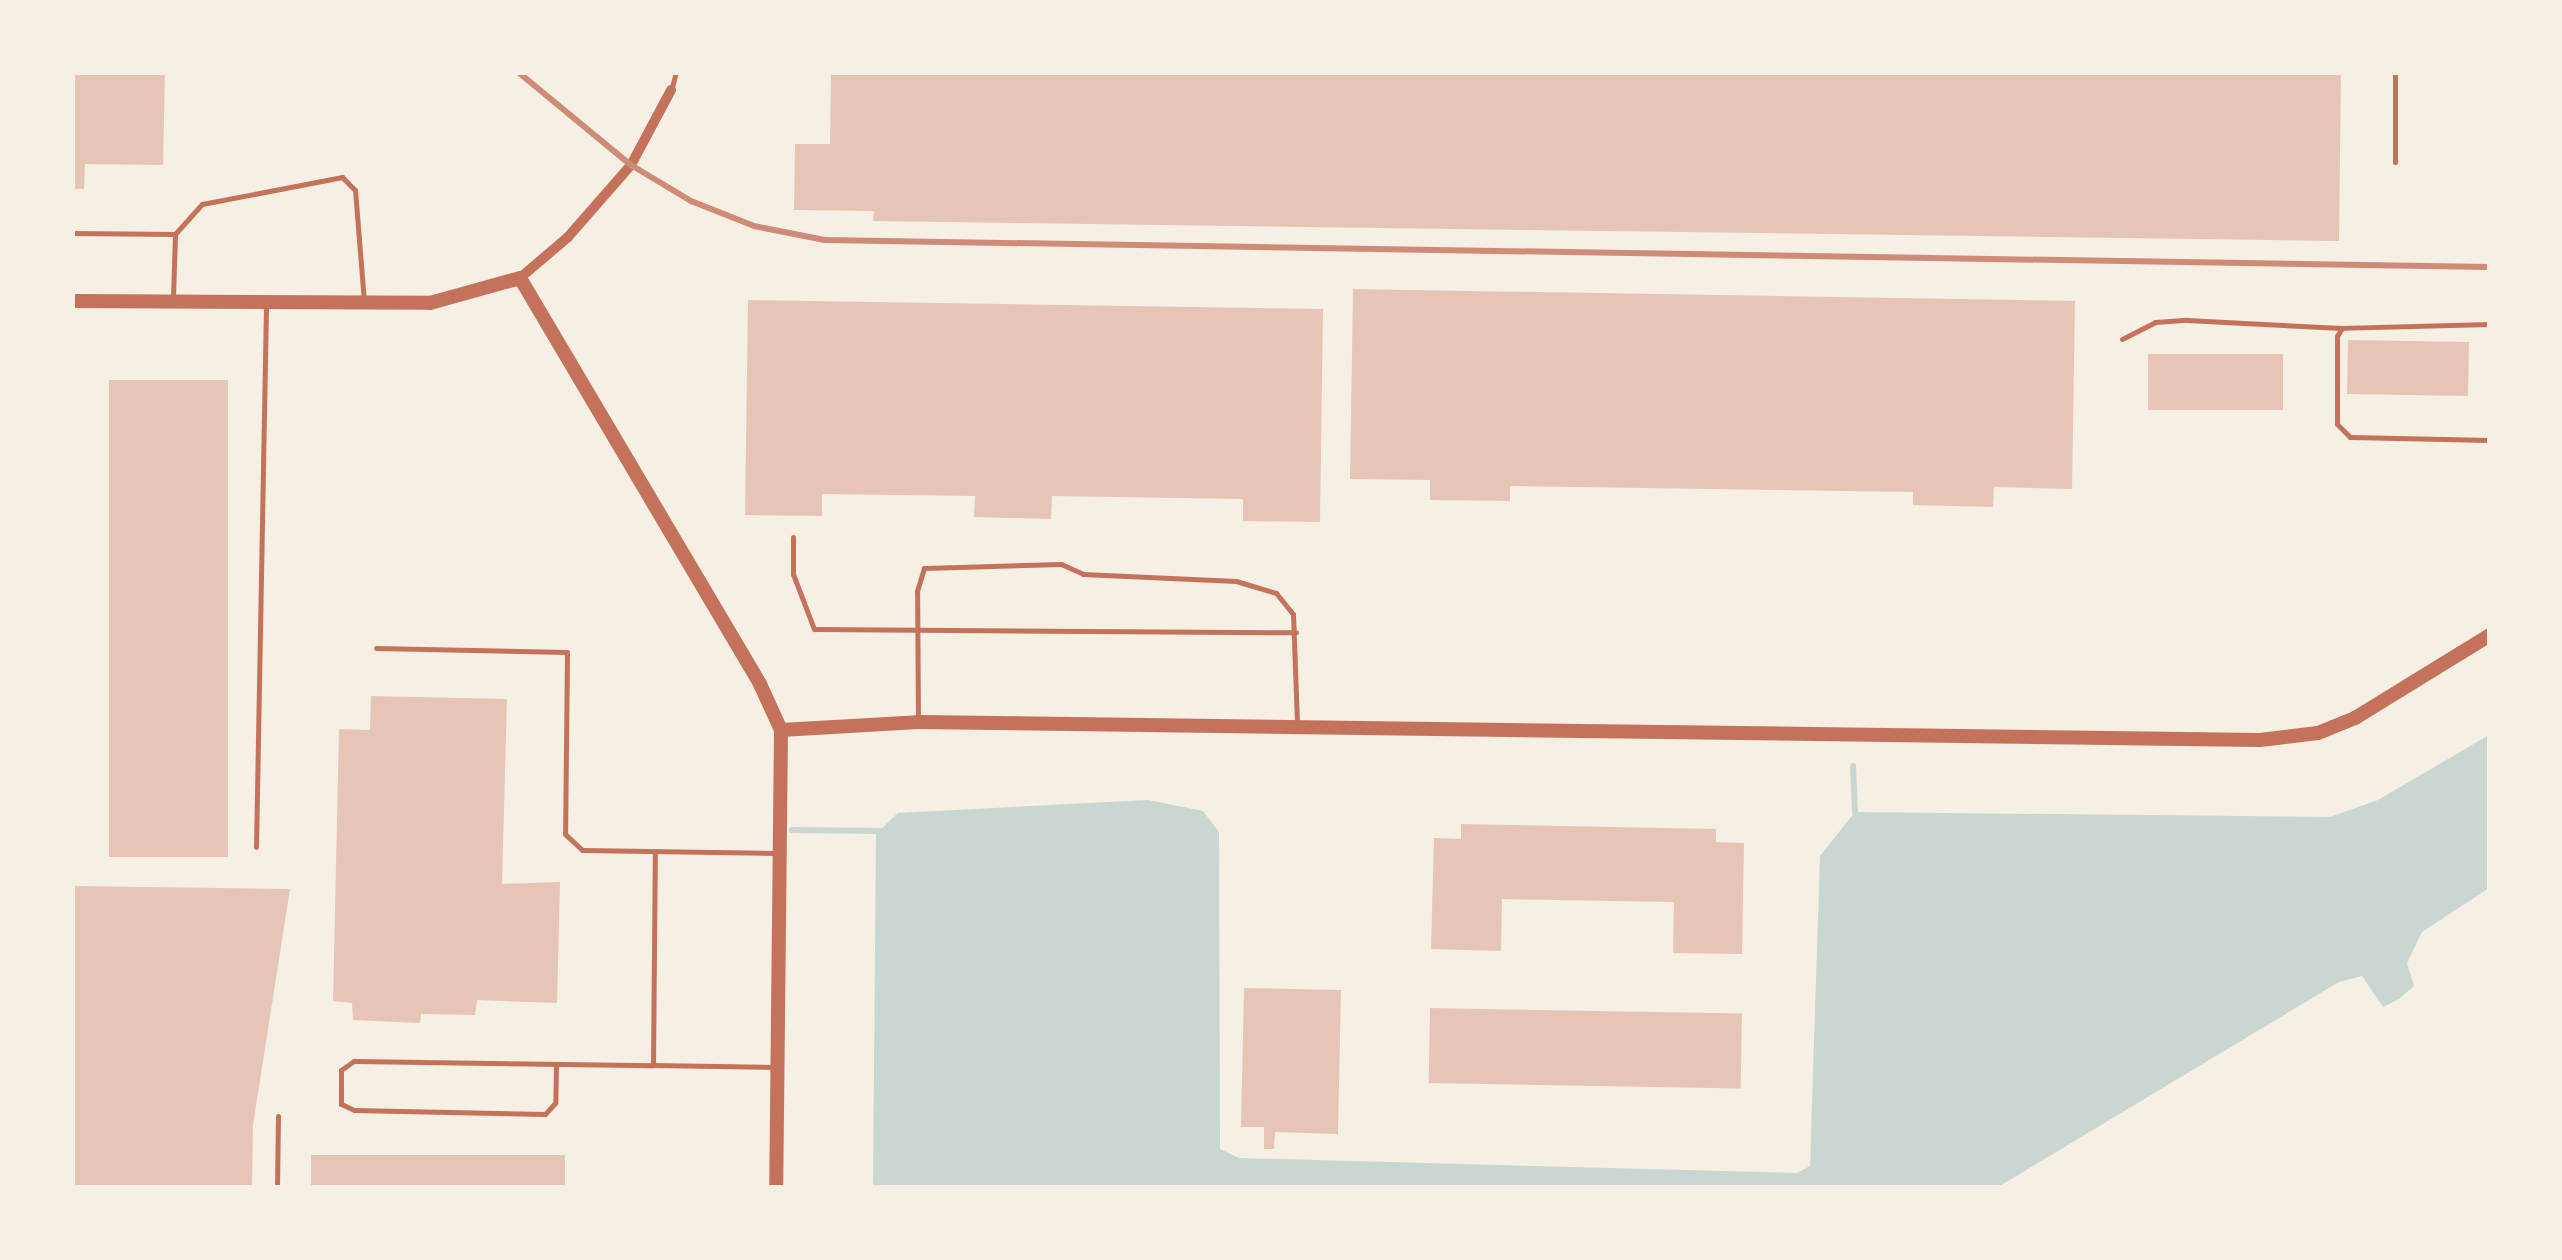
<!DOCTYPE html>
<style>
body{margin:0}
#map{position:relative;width:2562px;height:1260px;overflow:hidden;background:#f6efe4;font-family:Mulish,sans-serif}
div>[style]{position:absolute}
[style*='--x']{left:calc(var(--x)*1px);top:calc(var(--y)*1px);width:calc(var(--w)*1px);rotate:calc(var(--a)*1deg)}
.water>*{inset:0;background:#c9d6d2}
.stream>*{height:6px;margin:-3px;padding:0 3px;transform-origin:3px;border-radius:3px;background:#c9d6d2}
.building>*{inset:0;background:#e6c5b7;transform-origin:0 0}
.service>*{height:5px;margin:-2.5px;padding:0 2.5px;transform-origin:2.5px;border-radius:2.5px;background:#c5725c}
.minor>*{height:10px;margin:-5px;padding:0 5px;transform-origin:5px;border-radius:5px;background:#c5725c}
.tertiary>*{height:14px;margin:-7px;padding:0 7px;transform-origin:7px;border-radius:7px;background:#c5725c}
.rail>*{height:6px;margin:-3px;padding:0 3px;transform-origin:3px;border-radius:3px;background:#cf8b77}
span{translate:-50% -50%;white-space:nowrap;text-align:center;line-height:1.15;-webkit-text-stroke:8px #f6efe4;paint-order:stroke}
.frame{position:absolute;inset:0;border:75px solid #f6efe4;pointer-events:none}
</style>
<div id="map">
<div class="water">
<div style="clip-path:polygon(2489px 735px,2489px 888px,2422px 932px,2407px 963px,2414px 986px,2399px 999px,2383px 1007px,2362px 976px,2339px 982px,1998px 1187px,873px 1187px,876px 834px,898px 813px,1148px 800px,1203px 811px,1219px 832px,1220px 1149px,1239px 1158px,1797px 1173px,1810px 1166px,1820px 856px,1855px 812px,2330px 817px,2378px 800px)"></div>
</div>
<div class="stream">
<div style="--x:1853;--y:766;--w:46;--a:87.5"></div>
<div style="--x:792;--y:830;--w:88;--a:0.7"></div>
</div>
<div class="building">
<div style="clip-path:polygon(72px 72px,165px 72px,163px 165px,85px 164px,84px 189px,72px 189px)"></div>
<div style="clip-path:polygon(831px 72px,2341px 72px,2339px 241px,873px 221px,874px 211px,794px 210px,795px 144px,830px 144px)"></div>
<div style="clip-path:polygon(1353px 289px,2075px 301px,2072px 489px,1994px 487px,1993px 507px,1913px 505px,1913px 492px,1510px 486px,1510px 501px,1430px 500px,1430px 480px,1350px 479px)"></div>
<div style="clip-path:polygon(748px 300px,1323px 309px,1320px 522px,1243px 521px,1243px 499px,1052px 496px,1051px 519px,974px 517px,975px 496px,822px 494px,822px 516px,745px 515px)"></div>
<div style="left:2348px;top:340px;width:121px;height:54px;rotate:1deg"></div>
<div style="left:2148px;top:354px;width:135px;height:56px"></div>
<div style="left:109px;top:380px;width:119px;height:477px"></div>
<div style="clip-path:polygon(371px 696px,507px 699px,502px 884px,560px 882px,557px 1003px,477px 1000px,475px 1015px,421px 1014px,420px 1023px,353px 1020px,352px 1003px,333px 1001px,339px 729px,370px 730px)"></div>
<div style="clip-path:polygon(1461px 824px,1716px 829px,1716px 842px,1744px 843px,1742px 954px,1673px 953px,1674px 902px,1502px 899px,1501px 951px,1431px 949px,1434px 838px,1461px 839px)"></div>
<div style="clip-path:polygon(72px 886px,290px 889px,253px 1125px,252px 1188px,72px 1188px)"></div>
<div style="clip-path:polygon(1244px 988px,1341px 990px,1338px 1134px,1275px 1132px,1274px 1149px,1264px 1149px,1264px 1127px,1241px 1127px)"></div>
<div style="left:1430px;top:1008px;width:312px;height:75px;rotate:1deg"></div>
<div style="left:311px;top:1155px;width:254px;height:33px"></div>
</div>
<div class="service">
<div style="--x:672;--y:87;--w:16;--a:-75"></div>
<div style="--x:2395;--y:162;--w:90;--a:-90"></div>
<div style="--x:72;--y:233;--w:103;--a:0.6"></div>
<div style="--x:175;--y:234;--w:65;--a:91.8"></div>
<div style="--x:175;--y:234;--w:40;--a:-48"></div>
<div style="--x:202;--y:204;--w:143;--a:-10.9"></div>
<div style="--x:342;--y:177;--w:18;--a:45"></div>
<div style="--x:355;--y:190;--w:112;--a:85.4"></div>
<div style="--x:2490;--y:324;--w:148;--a:178.5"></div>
<div style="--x:2342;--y:328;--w:9;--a:122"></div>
<div style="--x:2337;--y:336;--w:88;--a:90"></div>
<div style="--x:2337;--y:424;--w:18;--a:45"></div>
<div style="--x:2350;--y:437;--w:140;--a:1.2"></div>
<div style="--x:2122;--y:339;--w:37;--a:-27"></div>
<div style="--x:2155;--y:322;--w:32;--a:-4"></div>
<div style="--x:2187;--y:320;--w:155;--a:3"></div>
<div style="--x:793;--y:537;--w:37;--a:90"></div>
<div style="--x:793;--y:574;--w:59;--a:69.1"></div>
<div style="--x:814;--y:629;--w:482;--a:0.4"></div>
<div style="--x:376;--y:648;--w:191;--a:1.2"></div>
<div style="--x:567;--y:652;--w:182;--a:90.6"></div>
<div style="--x:565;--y:834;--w:23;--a:43"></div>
<div style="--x:582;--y:850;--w:194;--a:0.9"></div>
<div style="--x:918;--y:721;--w:130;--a:-90.4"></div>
<div style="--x:917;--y:591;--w:24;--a:-73"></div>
<div style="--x:924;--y:568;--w:137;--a:-1.7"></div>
<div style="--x:1061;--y:564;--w:24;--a:24"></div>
<div style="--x:1083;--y:574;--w:153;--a:2.6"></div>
<div style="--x:1236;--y:581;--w:42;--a:16.7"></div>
<div style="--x:1276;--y:593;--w:27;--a:51"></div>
<div style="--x:1293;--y:614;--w:110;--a:87.9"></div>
<div style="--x:256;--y:847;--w:541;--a:-88.94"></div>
<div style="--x:556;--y:1064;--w:39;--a:91"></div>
<div style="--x:555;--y:1103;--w:15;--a:132"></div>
<div style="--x:545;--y:1114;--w:191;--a:-178.8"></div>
<div style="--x:354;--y:1110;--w:14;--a:-155"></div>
<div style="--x:341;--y:1104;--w:34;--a:-90"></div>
<div style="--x:341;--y:1070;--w:16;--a:-35"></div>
<div style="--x:354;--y:1061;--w:299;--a:0.8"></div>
<div style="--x:653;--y:1065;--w:121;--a:0.9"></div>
<div style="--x:653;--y:1065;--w:212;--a:-89.5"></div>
<div style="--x:277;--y:1188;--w:72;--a:-89.2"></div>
<div style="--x:684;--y:1188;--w:89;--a:-0.6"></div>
</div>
<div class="minor">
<div style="--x:520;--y:278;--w:63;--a:-40.5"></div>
<div style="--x:568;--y:237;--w:96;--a:-48.8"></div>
<div style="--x:631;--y:165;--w:85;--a:-61.9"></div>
</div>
<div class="tertiary">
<div style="--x:72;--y:301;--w:358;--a:0.3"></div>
<div style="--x:430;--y:303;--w:93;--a:-15.5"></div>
<div style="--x:520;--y:278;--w:472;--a:59.4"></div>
<div style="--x:760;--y:684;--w:51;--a:65.5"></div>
<div style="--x:781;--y:730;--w:458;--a:90.6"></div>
<div style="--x:781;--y:730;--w:137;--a:-3.3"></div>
<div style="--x:918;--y:722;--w:1342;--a:0.77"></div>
<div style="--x:2260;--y:740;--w:58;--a:-6.9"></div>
<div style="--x:2318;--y:733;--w:40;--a:-22"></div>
<div style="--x:2355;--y:718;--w:158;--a:-31.6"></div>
</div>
<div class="rail">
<div style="--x:518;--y:72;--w:146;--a:39.5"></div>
<div style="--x:631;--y:165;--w:70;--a:31"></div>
<div style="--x:691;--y:201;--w:68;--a:21.6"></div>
<div style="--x:754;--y:226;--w:72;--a:11.2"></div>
<div style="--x:825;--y:240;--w:1665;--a:0.93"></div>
</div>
<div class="frame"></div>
</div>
